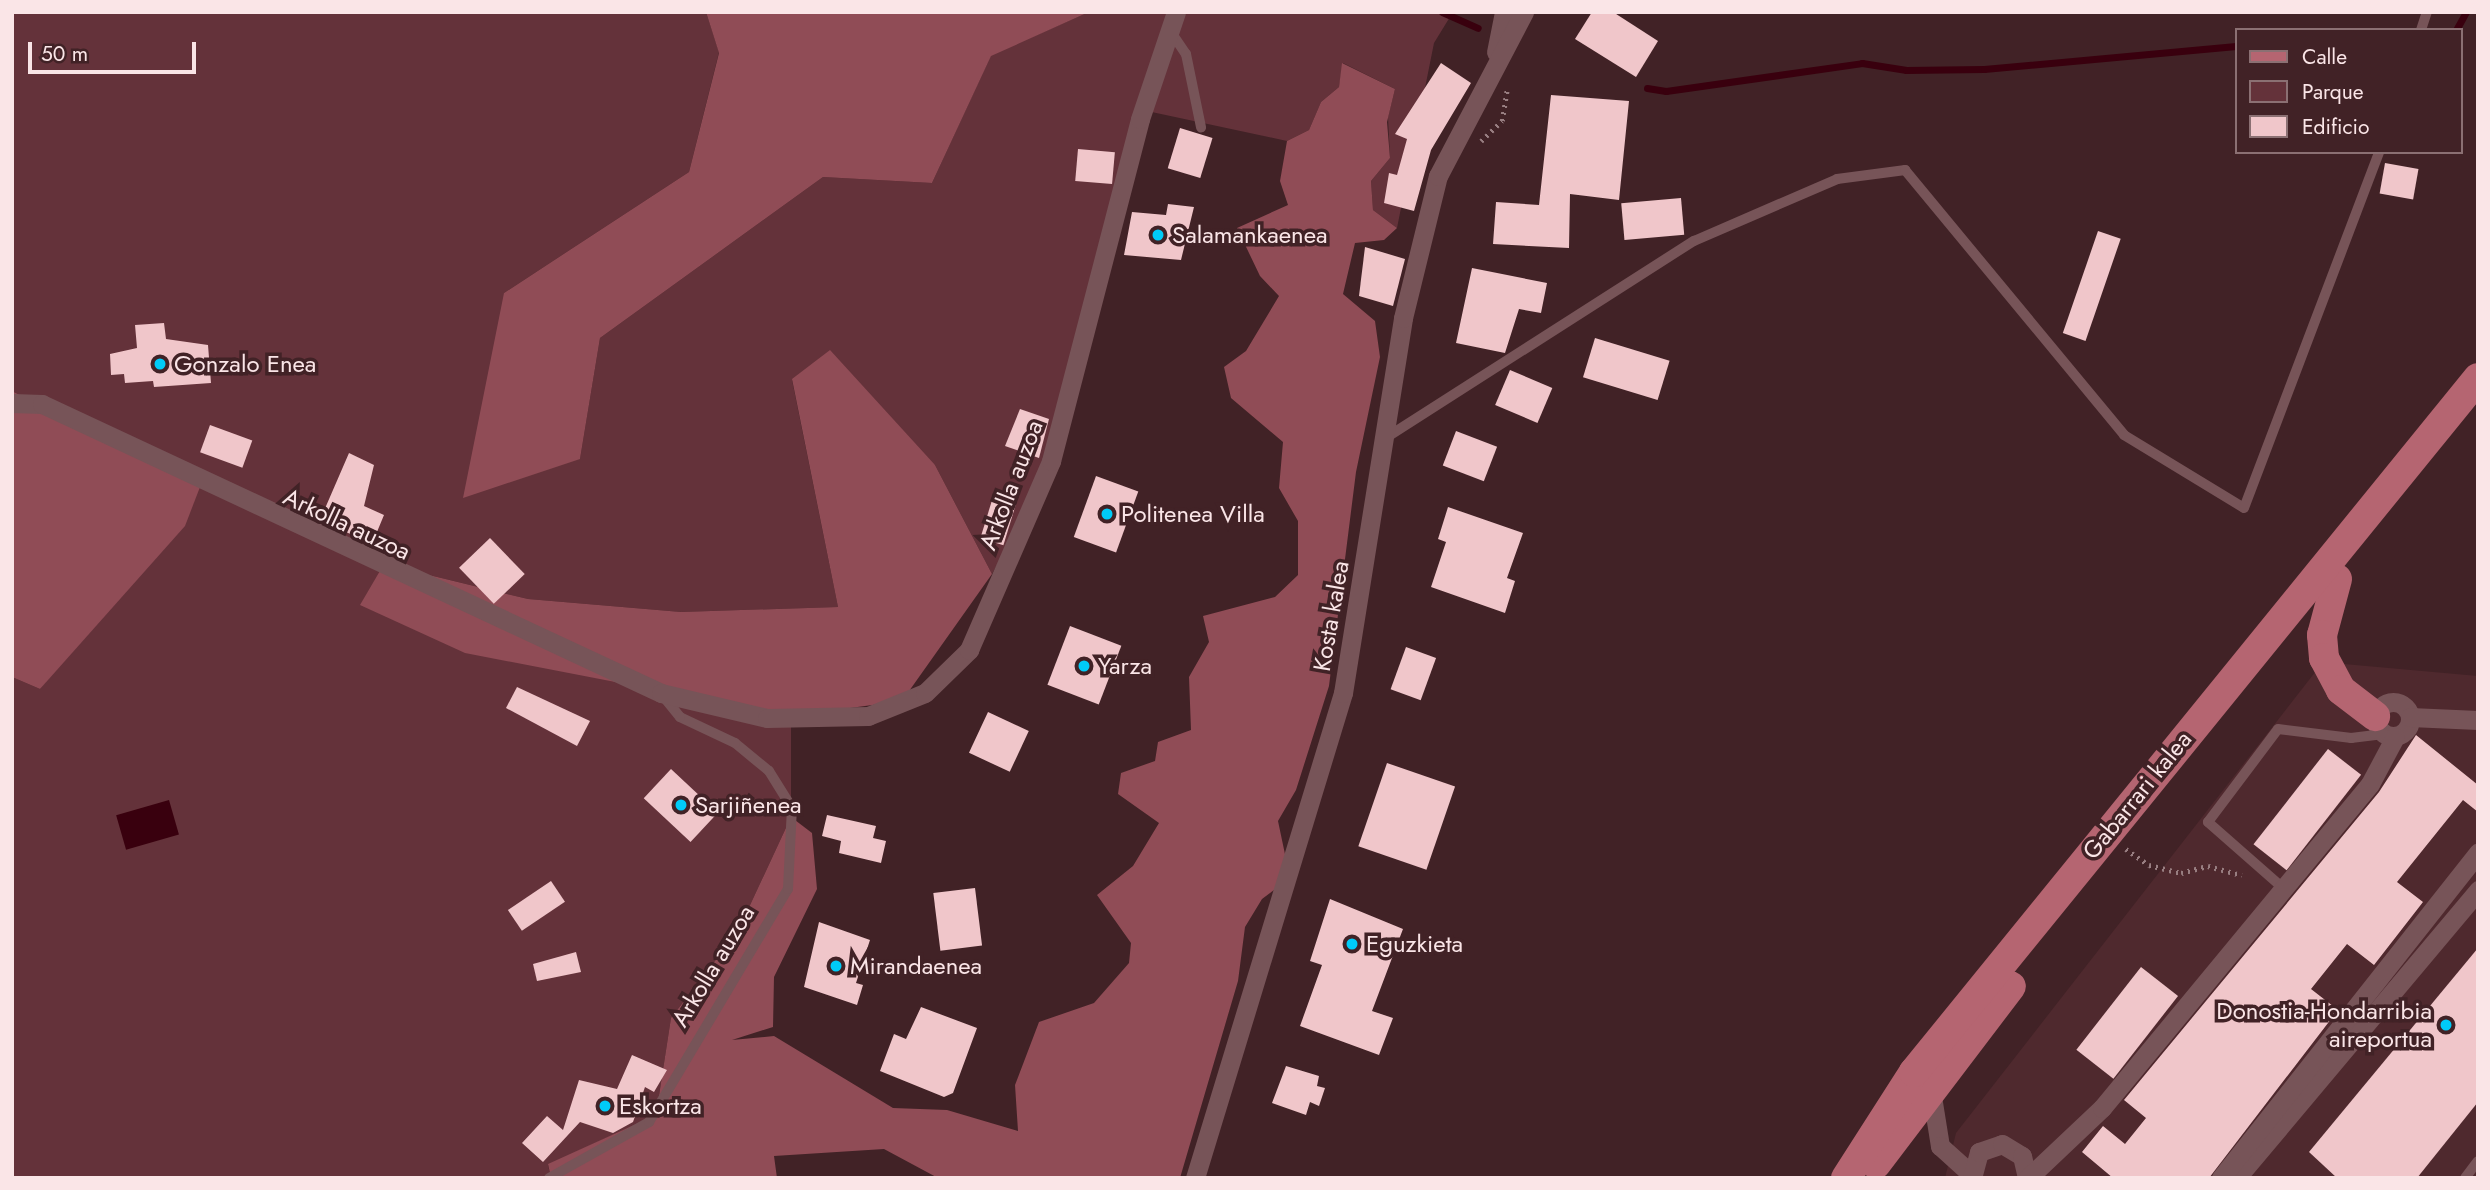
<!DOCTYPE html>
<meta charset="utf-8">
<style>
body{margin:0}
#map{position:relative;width:2490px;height:1190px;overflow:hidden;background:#412226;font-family:Jost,sans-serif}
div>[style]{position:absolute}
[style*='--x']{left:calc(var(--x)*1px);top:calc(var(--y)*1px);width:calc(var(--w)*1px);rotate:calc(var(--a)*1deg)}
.built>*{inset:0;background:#4f292e}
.green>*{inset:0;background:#64323a}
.forest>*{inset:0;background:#904c56}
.water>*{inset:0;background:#39000e;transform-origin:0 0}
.stream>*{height:7px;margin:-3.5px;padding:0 3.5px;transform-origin:3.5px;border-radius:3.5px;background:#39000e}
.building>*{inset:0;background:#f0c6ca;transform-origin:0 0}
.path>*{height:4.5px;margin-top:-2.25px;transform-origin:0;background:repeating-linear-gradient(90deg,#987e81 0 2px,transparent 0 7px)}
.lane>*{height:10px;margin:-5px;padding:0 5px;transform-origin:5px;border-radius:5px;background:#775458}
.street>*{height:19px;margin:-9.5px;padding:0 9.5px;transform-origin:9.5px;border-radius:9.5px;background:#775458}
.street>.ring{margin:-9.5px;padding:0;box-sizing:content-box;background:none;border:19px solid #775458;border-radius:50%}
.primary>*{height:30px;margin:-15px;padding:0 15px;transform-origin:15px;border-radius:15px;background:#b56571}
.dots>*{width:19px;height:19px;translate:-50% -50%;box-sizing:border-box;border:4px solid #412226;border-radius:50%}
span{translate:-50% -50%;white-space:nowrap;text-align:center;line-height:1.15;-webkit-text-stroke:7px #412226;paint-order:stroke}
.poi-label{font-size:24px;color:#fae5e7}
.left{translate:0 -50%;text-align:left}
.right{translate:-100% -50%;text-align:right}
.street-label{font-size:24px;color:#fae5e7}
.frame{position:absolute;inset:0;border:14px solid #fae5e7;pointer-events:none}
.legend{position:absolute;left:2235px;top:28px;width:228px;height:126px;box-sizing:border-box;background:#412226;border:2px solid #8b7073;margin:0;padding:9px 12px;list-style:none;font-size:21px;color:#fae5e7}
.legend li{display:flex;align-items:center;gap:14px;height:35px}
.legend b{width:35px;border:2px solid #8b7073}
.scale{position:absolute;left:28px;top:42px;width:168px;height:32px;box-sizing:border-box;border:4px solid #fae5e7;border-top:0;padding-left:9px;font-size:21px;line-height:24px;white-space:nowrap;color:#fae5e7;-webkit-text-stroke:5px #412226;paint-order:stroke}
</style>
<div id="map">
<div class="built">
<div style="clip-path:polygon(2344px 664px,2478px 676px,2478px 1178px,1945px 1178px,1956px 1133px,2316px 671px)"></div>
</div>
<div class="green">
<div style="clip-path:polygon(12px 12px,706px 12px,719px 52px,689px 172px,504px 293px,580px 459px,600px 338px,823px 177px,932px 183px,991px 55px,1089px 12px,1453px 12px,1434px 43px,1397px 228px,1373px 210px,1371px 181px,1390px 158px,1388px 117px,1395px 89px,1343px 63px,1339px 87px,1321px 102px,1309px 130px,1287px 141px,1147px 111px,1052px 462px,992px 574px,935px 465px,792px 380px,838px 607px,681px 612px,528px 599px,384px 564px,791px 716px,791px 817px,738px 931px,671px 1018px,656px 1115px,548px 1165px,551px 1178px,12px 1178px,12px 677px,40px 689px,200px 487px,12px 391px)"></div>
</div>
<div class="forest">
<div style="clip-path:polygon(706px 12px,1089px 12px,991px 56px,932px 183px,823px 177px,600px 338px,580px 459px,463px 498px,504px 293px,689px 172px,719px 53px)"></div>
<div style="clip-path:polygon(1342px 63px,1395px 89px,1387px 122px,1390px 158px,1371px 181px,1373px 210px,1397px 228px,1384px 240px,1355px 243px,1343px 294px,1375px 321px,1380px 357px,1356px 472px,1329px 686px,1296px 790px,1278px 821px,1290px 878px,1262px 899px,1245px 927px,1238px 981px,1180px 1178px,938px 1178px,884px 1149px,774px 1156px,777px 1178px,551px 1178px,548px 1164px,656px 1115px,671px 1018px,738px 931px,791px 817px,812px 833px,817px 889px,774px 977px,773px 1027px,732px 1040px,774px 1036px,893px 1108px,947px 1110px,1018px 1131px,1015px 1085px,1039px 1022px,1094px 1003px,1129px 963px,1131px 943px,1097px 895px,1133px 866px,1159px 823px,1118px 794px,1121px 773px,1155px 761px,1158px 742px,1191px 730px,1189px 677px,1209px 642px,1203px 616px,1275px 597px,1298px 575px,1298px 521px,1279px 488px,1283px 442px,1231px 398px,1224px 367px,1246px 351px,1279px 296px,1260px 276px,1237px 228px,1288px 205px,1280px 181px,1287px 141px,1309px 130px,1321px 102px,1339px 87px)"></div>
<div style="clip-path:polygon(830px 350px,935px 465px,992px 574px,902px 701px,791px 716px,465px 653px,360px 605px,384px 564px,528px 599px,681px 612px,838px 607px,792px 379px)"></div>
<div style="clip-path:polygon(12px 391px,200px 487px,185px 526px,40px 689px,12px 677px)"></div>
</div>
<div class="water">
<div style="left:169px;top:800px;width:36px;height:55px;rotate:74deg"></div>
</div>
<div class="stream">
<div style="--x:1442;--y:12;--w:39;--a:24"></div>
<div style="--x:2456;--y:30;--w:21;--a:-61"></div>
<div style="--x:1647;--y:88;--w:19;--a:9"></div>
<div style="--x:1666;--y:91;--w:198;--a:-8.1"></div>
<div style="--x:1862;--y:63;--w:45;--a:9"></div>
<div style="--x:1906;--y:70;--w:78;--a:-0.7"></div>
<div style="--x:1984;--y:69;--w:253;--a:-5.2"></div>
</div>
<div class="building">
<div style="clip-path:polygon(1592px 12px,1613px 12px,1658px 41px,1636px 77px,1575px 39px)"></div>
<div style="clip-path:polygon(1441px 63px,1471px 83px,1431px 150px,1414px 211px,1384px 203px,1389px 173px,1397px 175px,1407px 139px,1395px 134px)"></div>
<div style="clip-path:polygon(1551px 95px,1629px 101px,1619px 200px,1570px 194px,1569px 248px,1493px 244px,1496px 202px,1539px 205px)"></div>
<div style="left:1180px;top:128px;width:34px;height:42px;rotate:17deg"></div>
<div style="left:1078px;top:149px;width:37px;height:32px;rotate:5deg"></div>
<div style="left:2385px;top:163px;width:34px;height:31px;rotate:10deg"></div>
<div style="left:1681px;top:198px;width:37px;height:60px;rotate:85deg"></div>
<div style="clip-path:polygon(1168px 204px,1194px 207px,1181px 260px,1124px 255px,1132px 212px,1166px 215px)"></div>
<div style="left:2098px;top:231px;width:24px;height:108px;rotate:19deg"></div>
<div style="clip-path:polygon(1365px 247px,1405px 259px,1393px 306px,1359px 296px)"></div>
<div style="clip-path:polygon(1472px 268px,1547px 283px,1541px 313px,1519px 309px,1505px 353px,1456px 343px)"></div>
<div style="clip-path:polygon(164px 323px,166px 339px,208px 345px,211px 383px,154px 387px,153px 381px,125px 383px,124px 374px,111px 375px,110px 354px,137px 348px,135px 325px)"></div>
<div style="left:1595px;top:338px;width:78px;height:41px;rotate:17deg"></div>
<div style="left:1510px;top:370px;width:46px;height:38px;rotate:23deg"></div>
<div style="clip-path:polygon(1020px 409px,1049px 419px,1039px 458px,1005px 446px)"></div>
<div style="left:210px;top:425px;width:45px;height:29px;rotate:20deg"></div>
<div style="left:1456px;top:431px;width:44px;height:37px;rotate:21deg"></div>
<div style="clip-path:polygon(349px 453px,374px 465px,364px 506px,384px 515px,372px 544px,320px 520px)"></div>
<div style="left:1096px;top:476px;width:45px;height:65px;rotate:20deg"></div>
<div style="left:993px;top:497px;width:24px;height:43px;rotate:17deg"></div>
<div style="clip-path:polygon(1448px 507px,1523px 533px,1507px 578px,1515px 581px,1505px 613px,1431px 587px,1446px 542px,1438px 539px)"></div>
<div style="left:490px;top:538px;width:50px;height:43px;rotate:46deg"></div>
<div style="left:1070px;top:626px;width:55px;height:63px;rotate:21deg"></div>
<div style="left:1406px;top:647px;width:32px;height:45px;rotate:20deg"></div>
<div style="clip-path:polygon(517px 687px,590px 721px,577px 746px,506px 708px)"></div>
<div style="left:988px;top:712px;width:45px;height:45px;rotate:25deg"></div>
<div style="clip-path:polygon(2416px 735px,2478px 785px,2478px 812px,2463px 800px,2397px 882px,2423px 902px,2374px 965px,2347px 944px,2311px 989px,2338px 1010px,2209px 1178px,2113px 1178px,2082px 1152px,2103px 1126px,2125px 1144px,2146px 1118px,2124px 1100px,2379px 792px)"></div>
<div style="left:2328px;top:749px;width:42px;height:121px;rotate:38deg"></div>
<div style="left:1387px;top:763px;width:72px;height:88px;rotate:19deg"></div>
<div style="left:671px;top:769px;width:64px;height:40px;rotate:43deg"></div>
<div style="clip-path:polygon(827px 815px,876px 826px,873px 838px,886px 841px,881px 863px,839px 853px,841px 841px,822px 836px)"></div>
<div style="left:551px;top:881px;width:25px;height:52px;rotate:56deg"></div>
<div style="left:975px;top:888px;width:58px;height:42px;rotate:83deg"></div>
<div style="clip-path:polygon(1330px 899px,1403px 929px,1372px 1011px,1393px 1018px,1379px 1055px,1300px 1026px,1322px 965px,1310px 961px)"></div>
<div style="clip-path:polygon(819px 922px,870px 940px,856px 983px,863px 985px,857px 1005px,804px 987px)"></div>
<div style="clip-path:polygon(2478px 948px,2478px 1102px,2417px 1178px,2337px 1178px,2309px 1152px)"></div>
<div style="clip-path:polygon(576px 952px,581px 972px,537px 981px,533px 964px)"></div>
<div style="left:2141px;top:967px;width:47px;height:105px;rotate:38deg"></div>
<div style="clip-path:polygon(921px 1007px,977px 1028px,953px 1093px,944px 1097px,880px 1071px,894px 1034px,906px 1039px)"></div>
<div style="clip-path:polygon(632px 1055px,667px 1070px,654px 1092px,645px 1087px,633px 1122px,613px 1133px,580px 1122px,543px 1162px,522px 1143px,547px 1116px,563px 1130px,579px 1080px,617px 1089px)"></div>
<div style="clip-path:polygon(1286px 1066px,1319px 1076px,1317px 1086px,1325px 1088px,1319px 1106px,1310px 1102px,1306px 1115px,1272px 1103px)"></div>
</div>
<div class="path">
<div style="--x:1481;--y:141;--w:29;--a:-44"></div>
<div style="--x:1502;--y:121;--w:32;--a:-81"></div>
<div style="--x:2126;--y:849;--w:28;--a:35"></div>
<div style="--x:2149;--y:865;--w:33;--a:14"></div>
<div style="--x:2181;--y:873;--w:28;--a:-15"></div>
<div style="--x:2208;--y:866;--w:35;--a:15"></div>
</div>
<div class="lane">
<div style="--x:2421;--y:30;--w:19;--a:-72"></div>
<div style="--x:1171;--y:32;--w:27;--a:56"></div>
<div style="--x:1186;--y:54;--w:75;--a:78.4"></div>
<div style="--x:1384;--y:439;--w:368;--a:-32.6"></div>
<div style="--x:1694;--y:241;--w:156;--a:-23.4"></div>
<div style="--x:1837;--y:179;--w:69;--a:-7.5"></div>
<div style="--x:1905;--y:170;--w:344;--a:50.4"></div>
<div style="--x:2124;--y:435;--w:140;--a:31.3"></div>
<div style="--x:2244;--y:508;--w:381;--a:-69.2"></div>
<div style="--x:2283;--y:888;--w:100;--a:-138.7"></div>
<div style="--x:2208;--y:822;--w:116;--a:-53"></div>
<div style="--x:2278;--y:729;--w:74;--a:7"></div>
<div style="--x:2351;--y:738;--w:33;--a:-7"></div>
<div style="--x:549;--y:1178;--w:115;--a:-29.2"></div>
<div style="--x:649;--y:1122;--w:271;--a:-59.2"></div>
<div style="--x:788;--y:889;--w:81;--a:-87.2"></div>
<div style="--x:792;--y:808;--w:44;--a:-121.9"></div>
<div style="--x:769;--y:771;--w:44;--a:-140.5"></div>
<div style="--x:735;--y:743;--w:61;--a:-154.7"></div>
<div style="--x:680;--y:717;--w:27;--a:-129"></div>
<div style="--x:2465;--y:1178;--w:21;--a:-53"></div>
</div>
<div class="street">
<div style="--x:1496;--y:52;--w:41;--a:-78.7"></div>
<div style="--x:12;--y:403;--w:30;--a:2"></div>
<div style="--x:42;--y:404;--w:683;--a:25.03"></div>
<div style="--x:661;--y:693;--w:109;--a:13.3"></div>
<div style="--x:767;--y:718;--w:101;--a:-1.1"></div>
<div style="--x:868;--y:716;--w:61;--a:-22"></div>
<div style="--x:925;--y:693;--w:62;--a:-44.3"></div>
<div style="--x:969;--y:650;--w:206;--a:-66.5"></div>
<div style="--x:1051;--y:461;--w:353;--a:-75.4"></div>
<div style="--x:1140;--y:119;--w:113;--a:-71.4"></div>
<div class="ring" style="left:2376px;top:702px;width:15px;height:15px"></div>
<div style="--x:2410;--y:717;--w:68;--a:2.5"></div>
<div style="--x:1931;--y:1090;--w:57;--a:80.9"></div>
<div style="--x:1940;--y:1146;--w:42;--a:42.1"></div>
<div style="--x:2240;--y:1174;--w:371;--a:-50"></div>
<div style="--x:1195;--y:1178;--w:507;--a:-73.03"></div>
<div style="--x:1343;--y:693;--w:380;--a:-80.9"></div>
<div style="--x:1403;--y:318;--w:146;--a:-76.2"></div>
<div style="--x:1438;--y:176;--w:185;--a:-62.3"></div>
<div style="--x:1972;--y:1178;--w:27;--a:-75"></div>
<div style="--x:1979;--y:1152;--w:24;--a:-19"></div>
<div style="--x:2002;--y:1144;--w:23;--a:31"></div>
<div style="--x:2022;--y:1156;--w:23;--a:77"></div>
<div style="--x:2028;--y:1178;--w:102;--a:-43.4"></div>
<div style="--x:2102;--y:1108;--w:420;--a:-50.4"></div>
<div style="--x:2370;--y:784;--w:53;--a:-62"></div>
<div style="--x:2221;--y:1178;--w:415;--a:-51.7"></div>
</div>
<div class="primary">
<div style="--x:2337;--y:579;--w:58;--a:105"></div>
<div style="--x:2322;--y:635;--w:23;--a:85"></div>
<div style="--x:2324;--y:658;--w:36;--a:62"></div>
<div style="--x:2341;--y:690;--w:43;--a:37.4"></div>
<div style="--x:1876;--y:1164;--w:223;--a:-52.8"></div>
<div style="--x:1846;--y:1178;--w:126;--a:-57.3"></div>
<div style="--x:1914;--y:1072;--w:894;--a:-50.9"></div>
</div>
<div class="dots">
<div style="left:1158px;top:235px;background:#00cbf8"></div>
<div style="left:160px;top:364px;background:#00cbf8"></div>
<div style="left:1107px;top:514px;background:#00cbf8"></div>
<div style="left:1084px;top:666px;background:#00cbf8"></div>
<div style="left:681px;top:805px;background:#00cbf8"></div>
<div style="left:1352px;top:944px;background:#00cbf8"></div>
<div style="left:836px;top:966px;background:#00cbf8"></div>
<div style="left:2446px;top:1025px;background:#00cbf8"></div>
<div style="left:605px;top:1106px;background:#00cbf8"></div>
</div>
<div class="poi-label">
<span class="left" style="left:1172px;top:235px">Salamankaenea</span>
<span class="left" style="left:174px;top:364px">Gonzalo Enea</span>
<span class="left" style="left:1121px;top:514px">Politenea Villa</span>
<span class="left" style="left:1098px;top:666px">Yarza</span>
<span class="left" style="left:695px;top:805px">Sarjiñenea</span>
<span class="left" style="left:1366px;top:944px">Eguzkieta</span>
<span class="left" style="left:850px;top:966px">Mirandaenea</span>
<span class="right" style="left:2432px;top:1025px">Donostia-Hondarribia<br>aireportua</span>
<span class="left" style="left:619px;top:1106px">Eskortza</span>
</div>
<div class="street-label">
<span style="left:1011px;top:485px;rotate:-69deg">Arkolla auzoa</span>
<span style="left:347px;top:524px;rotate:25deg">Arkolla auzoa</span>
<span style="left:1331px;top:616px;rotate:-80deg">Kosta kalea</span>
<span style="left:2137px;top:795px;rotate:-51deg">Gabarrari kalea</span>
<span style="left:713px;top:966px;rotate:-59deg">Arkolla auzoa</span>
</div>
<div class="frame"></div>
<ul class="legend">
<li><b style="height:9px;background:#b56571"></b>Calle</li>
<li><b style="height:19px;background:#64323a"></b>Parque</li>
<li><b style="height:19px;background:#f0c6ca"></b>Edificio</li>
</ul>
<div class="scale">50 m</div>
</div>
